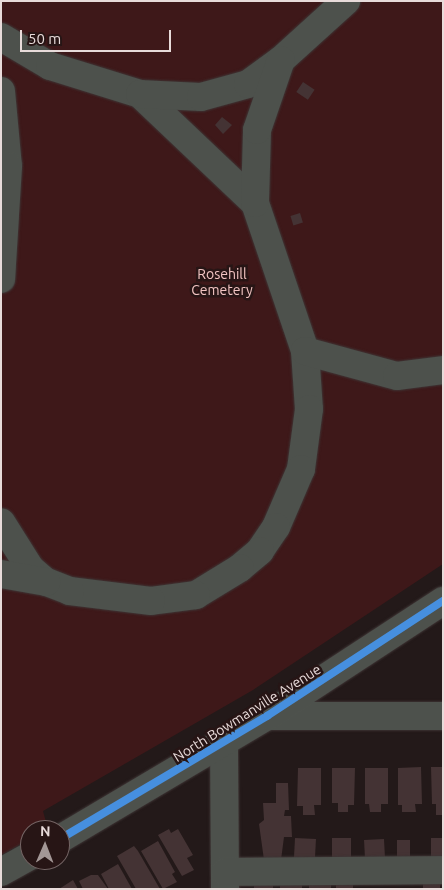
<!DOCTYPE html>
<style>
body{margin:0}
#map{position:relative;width:444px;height:890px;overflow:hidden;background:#231919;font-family:Ubuntu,sans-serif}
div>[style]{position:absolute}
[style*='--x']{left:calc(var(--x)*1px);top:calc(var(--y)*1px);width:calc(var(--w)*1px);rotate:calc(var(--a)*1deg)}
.green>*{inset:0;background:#3e1819}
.building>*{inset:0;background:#443334;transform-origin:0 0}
.roads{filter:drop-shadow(0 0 1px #3e3535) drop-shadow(0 0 1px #3e3535)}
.minor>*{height:28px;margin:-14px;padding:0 14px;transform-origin:14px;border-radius:14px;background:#4d514c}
.cycleway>*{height:8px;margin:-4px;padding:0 4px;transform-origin:4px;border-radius:4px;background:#468fdf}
span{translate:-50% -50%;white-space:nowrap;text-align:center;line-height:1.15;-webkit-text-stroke:5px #271515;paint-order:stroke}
.park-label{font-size:14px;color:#f2c4c2}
.street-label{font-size:14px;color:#e8dbda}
.frame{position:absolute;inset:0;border:2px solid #e8dbda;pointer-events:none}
.north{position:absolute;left:20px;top:820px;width:50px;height:50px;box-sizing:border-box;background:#271515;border:1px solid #746464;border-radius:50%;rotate:1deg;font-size:14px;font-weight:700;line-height:20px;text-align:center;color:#e8dbda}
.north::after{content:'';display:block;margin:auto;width:18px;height:22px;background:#a39796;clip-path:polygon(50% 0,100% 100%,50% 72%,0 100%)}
.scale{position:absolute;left:20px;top:30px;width:151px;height:22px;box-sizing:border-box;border:2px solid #e8dbda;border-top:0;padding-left:6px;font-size:15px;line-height:18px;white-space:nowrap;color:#e8dbda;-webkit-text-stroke:4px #271515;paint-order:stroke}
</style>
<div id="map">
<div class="green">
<div style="clip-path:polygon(1px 1px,443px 1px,443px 564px,253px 690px,43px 811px,48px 829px,30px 830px,30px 839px,1px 855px)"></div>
</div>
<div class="building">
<div style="left:303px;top:82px;width:14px;height:12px;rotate:34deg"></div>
<div style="clip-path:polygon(222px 117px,232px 125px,223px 134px,215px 125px)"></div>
<div style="left:300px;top:213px;width:10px;height:10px;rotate:73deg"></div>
<div style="clip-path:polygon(421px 767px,422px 804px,415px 804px,416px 812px,402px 812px,402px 805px,398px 805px,398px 768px)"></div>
<div style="clip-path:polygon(431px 767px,443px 767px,443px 815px,436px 815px,436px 804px,432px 804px)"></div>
<div style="clip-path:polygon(298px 768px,321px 768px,321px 805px,314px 805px,315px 815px,303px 815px,303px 806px,297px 806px)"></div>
<div style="clip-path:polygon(332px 768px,355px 768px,354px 805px,348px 805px,348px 812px,338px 812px,338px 803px,332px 803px)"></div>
<div style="clip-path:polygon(365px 768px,388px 768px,388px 804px,381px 804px,381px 812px,370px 812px,369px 804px,365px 804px)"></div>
<div style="clip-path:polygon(276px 783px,288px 783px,289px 810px,285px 810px,284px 816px,291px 816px,292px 837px,284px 837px,281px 860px,264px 860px,259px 824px,264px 820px,263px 803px,276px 803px)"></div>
<div style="clip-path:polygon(169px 829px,171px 833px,178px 829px,193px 855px,187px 858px,194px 870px,182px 876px,158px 835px)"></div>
<div style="left:295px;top:838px;width:21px;height:23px;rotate:3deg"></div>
<div style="left:332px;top:838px;width:19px;height:22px"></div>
<div style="left:431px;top:838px;width:12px;height:22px"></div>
<div style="left:384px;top:839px;width:22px;height:20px;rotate:87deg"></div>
<div style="left:397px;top:840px;width:13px;height:20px"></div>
<div style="clip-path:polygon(158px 841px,175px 872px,172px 874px,177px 882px,163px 889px,141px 851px)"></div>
<div style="clip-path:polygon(134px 846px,138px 851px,160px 889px,136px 889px,117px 856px)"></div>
<div style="clip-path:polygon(118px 864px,132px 889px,109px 889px,101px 874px)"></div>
<div style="clip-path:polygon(91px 875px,98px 875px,108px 889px,83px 889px,79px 881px)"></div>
<div style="clip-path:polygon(73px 880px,78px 889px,59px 889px)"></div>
<div style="left:440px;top:880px;width:9px;height:17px;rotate:90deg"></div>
<div style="clip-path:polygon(273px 882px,273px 889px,254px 889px,254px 883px)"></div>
<div style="left:280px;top:882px;width:22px;height:7px"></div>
<div style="left:309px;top:883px;width:22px;height:6px"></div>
<div style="left:336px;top:884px;width:17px;height:5px"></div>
</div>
<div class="roads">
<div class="minor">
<div style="--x:1;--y:37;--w:57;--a:30.6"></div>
<div style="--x:50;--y:66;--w:94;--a:17.3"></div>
<div style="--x:140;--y:94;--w:158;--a:43.5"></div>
<div style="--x:255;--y:203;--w:156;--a:71.3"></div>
<div style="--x:305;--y:351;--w:58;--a:86.1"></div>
<div style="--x:309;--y:409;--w:61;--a:97.6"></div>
<div style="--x:301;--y:469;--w:63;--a:113.3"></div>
<div style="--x:276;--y:527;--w:29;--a:124"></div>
<div style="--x:260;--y:551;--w:26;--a:140"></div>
<div style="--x:240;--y:568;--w:52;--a:148.5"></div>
<div style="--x:196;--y:595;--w:45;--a:172.4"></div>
<div style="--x:151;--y:601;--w:82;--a:-173"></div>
<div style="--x:70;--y:591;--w:26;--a:-159"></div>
<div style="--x:46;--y:582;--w:21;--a:-139"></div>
<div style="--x:30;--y:568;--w:54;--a:-122.2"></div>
<div style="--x:1;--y:91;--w:75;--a:84.7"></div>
<div style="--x:8;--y:166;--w:113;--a:93.5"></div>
<div style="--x:140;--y:94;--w:61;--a:2.8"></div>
<div style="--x:201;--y:97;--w:49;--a:-15.5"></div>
<div style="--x:248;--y:84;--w:41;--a:-36"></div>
<div style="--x:281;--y:60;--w:88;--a:-42.2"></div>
<div style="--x:255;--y:203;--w:73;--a:-88.4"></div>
<div style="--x:257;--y:130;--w:74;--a:-71.1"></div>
<div style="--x:305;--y:351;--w:95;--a:15.2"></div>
<div style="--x:397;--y:376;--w:46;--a:-7.4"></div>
<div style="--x:1;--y:574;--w:46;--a:10.1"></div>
<div style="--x:267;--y:716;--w:176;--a:0"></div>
<div style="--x:224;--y:742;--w:147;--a:89.6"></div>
<div style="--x:60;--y:839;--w:241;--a:-30.7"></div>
<div style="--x:267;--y:716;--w:210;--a:-33.2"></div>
<div style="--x:1;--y:872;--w:33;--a:-29"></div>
<div style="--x:225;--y:872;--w:218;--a:-0.5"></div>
</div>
</div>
<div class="cycleway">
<div style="--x:60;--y:839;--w:241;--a:-30.7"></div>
<div style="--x:267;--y:716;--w:210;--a:-33.2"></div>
</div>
<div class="park-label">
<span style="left:222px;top:282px">Rosehill<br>Cemetery</span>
</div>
<div class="street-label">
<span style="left:247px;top:713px;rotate:-32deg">North Bowmanville Avenue</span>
</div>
<div class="frame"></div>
<div class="north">N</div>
<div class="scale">50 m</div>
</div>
